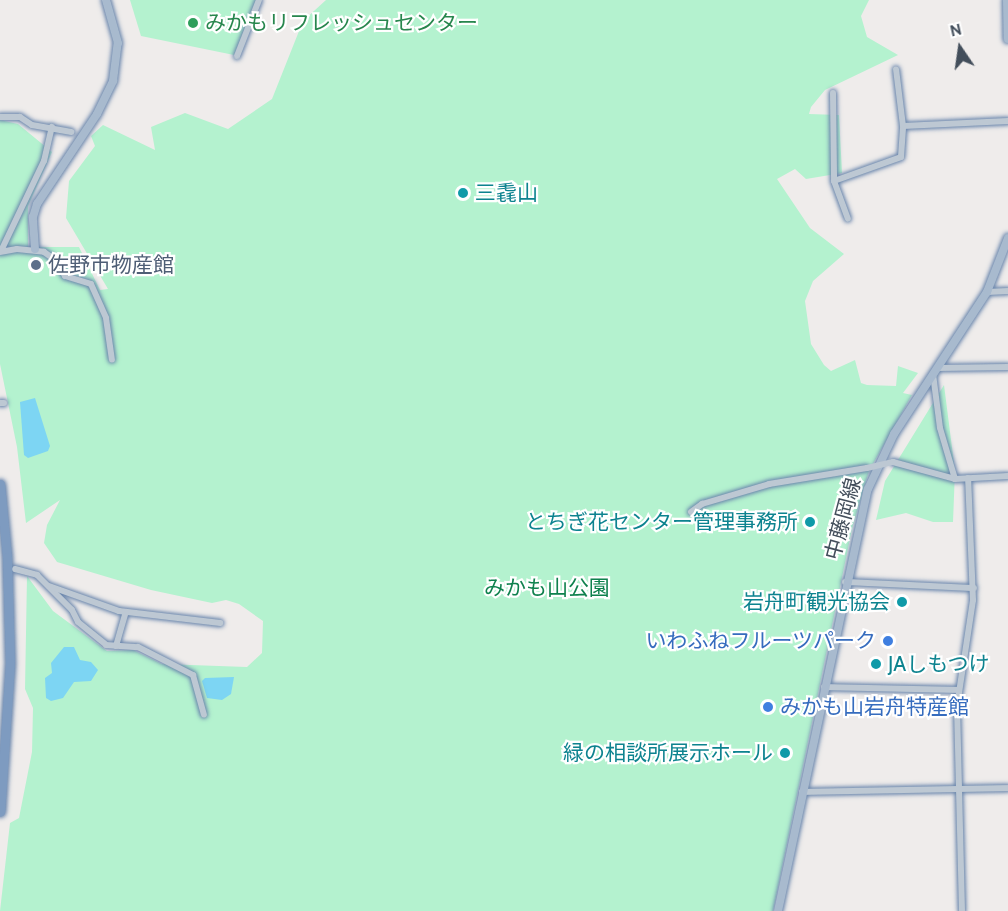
<!DOCTYPE html>
<meta charset="utf-8">
<style>
body{margin:0}
#map{position:relative;width:1008px;height:911px;overflow:hidden;background:#efeceb;font-family:Cabin,"Noto Sans JP",sans-serif}
div>[style]{position:absolute}
[style*='--x']{left:calc(var(--x)*1px);top:calc(var(--y)*1px);width:calc(var(--w)*1px);rotate:calc(var(--a)*1deg)}
.green>*{inset:0;background:#b4f2cf}
.water>*{inset:0;background:#7dd5f3}
.roads{filter:drop-shadow(0 0 2px #6a86ac) drop-shadow(0 0 2px #6a86ac)}
.minor>*{height:6px;margin:-3px;padding:0 3px;transform-origin:3px;border-radius:3px;background:#bdc8d3}
.major>*{height:8px;margin:-4px;padding:0 4px;transform-origin:4px;border-radius:4px;background:#a8bace}
.highway>*{height:9px;margin:-4.5px;padding:0 4.5px;transform-origin:4.5px;border-radius:4.5px;background:#7e9bc0}
.minor-bridge>*{height:6px;margin:-3px;padding:0 3px;transform-origin:3px;border-radius:3px;background:#bdc8d3}
.dots>*{width:16px;height:16px;translate:-50% -50%;box-sizing:border-box;border:3px solid #fff;border-radius:50%}
span{translate:-50% -50%;white-space:nowrap;text-align:center;line-height:1.15;-webkit-text-stroke:4.5px #fff;paint-order:stroke}
.leisure-label{font-size:21px;color:#27864d}
.left{translate:0 -50%;text-align:left}
.culture-label{font-size:21px;color:#0d838f}
.right{translate:-100% -50%;text-align:right}
.service-label{font-size:21px;color:#4e5e75}
.street-label{font-size:21px;color:#434e5b}
.park-label{font-size:21px;color:#0e814d}
.shop-label{font-size:21px;color:#366cbe}
.north{position:absolute;left:930px;top:18px;width:60px;height:60px;-webkit-text-stroke:4px #fff;paint-order:stroke;rotate:347deg;font-size:16px;font-weight:700;line-height:24px;text-align:center;color:#434e5b}
.north::after{content:'';display:block;margin:auto;width:21px;height:27px;background:#434e5b;clip-path:polygon(50% 0,100% 100%,50% 72%,0 100%)}
</style>
<div id="map">
<div class="green">
<div style="clip-path:polygon(130px 0,257px 0,234px 55px,141px 36px)"></div>
<div style="clip-path:polygon(326px 0,869px 0,861px 16px,867px 37px,898px 55px,825px 90px,811px 107px,809px 114px,839px 115px,842px 173px,806px 179px,795px 169px,777px 179px,810px 228px,844px 254px,813px 281px,805px 301px,811px 344px,824px 365px,831px 371px,855px 360px,861px 383px,867px 385px,896px 386px,898px 366px,918px 373px,903px 393px,912px 395px,869px 471px,852px 529px,773px 911px,0 911px,10px 823px,19px 818px,32px 752px,33px 708px,25px 689px,27px 576px,53px 611px,107px 651px,133px 650px,162px 664px,247px 667px,262px 653px,263px 621px,239px 604px,226px 600px,212px 603px,151px 590px,57px 562px,44px 543px,47px 525px,60px 500px,26px 523px,17px 447px,0 364px,0 120px,18px 124px,52px 152px,28px 206px,28px 247px,79px 247px,100px 290px,108px 289px,66px 218px,69px 181px,95px 146px,91px 136px,103px 125px,155px 150px,151px 127px,185px 113px,228px 129px,272px 99px,303px 21px)"></div>
<div style="clip-path:polygon(944px 385px,955px 471px,953px 522px,933px 522px,906px 513px,876px 520px,885px 481px)"></div>
</div>
<div class="water">
<div style="clip-path:polygon(35px 398px,50px 446px,48px 451px,28px 458px,24px 455px,20px 402px)"></div>
<div style="clip-path:polygon(64px 647px,74px 647px,80px 660px,91px 662px,98px 670px,91px 681px,74px 682px,63px 698px,51px 701px,46px 698px,45px 678px,52px 673px,51px 663px)"></div>
<div style="clip-path:polygon(234px 677px,231px 694px,222px 700px,207px 698px,202px 681px,205px 678px)"></div>
</div>
<div class="roads">
<div class="minor">
<div style="--x:237;--y:56;--w:60;--a:-68.6"></div>
<div style="--x:833;--y:93;--w:88;--a:89.3"></div>
<div style="--x:834;--y:181;--w:40;--a:69.8"></div>
<div style="--x:0;--y:117;--w:20;--a:0"></div>
<div style="--x:20;--y:117;--w:14;--a:34"></div>
<div style="--x:32;--y:125;--w:40;--a:10"></div>
<div style="--x:903;--y:126;--w:105;--a:-2.7"></div>
<div style="--x:834;--y:181;--w:71;--a:-19.7"></div>
<div style="--x:901;--y:157;--w:31;--a:-86"></div>
<div style="--x:903;--y:126;--w:57;--a:-97"></div>
<div style="--x:1;--y:251;--w:100;--a:-64.5"></div>
<div style="--x:44;--y:161;--w:35;--a:-77"></div>
<div style="--x:0;--y:252;--w:17;--a:-10"></div>
<div style="--x:17;--y:249;--w:27;--a:6"></div>
<div style="--x:44;--y:252;--w:16;--a:35"></div>
<div style="--x:57;--y:261;--w:17;--a:62"></div>
<div style="--x:65;--y:276;--w:27;--a:17"></div>
<div style="--x:91;--y:284;--w:37;--a:66"></div>
<div style="--x:106;--y:318;--w:42;--a:81.9"></div>
<div style="--x:987;--y:292;--w:21;--a:-3"></div>
<div style="--x:937;--y:368;--w:71;--a:-0.8"></div>
<div style="--x:933;--y:374;--w:54;--a:82.6"></div>
<div style="--x:940;--y:428;--w:53;--a:73.6"></div>
<div style="--x:0;--y:403;--w:4;--a:0"></div>
<div style="--x:893;--y:462;--w:64;--a:15.3"></div>
<div style="--x:955;--y:479;--w:53;--a:-3.2"></div>
<div style="--x:691;--y:512;--w:14;--a:-36"></div>
<div style="--x:702;--y:504;--w:70;--a:-16.6"></div>
<div style="--x:769;--y:484;--w:99;--a:-9.3"></div>
<div style="--x:15;--y:569;--w:23;--a:15"></div>
<div style="--x:37;--y:575;--w:49;--a:45"></div>
<div style="--x:72;--y:610;--w:13;--a:63"></div>
<div style="--x:78;--y:622;--w:36;--a:39"></div>
<div style="--x:106;--y:645;--w:32;--a:4"></div>
<div style="--x:138;--y:647;--w:62;--a:27"></div>
<div style="--x:193;--y:675;--w:41;--a:74.6"></div>
<div style="--x:845;--y:582;--w:129;--a:2.7"></div>
<div style="--x:49;--y:586;--w:74;--a:19.7"></div>
<div style="--x:119;--y:611;--w:102;--a:6.8"></div>
<div style="--x:116;--y:646;--w:35;--a:-74"></div>
<div style="--x:824;--y:687;--w:134;--a:1.3"></div>
<div style="--x:802;--y:792;--w:206;--a:-1.1"></div>
<div style="--x:962;--y:911;--w:205;--a:-91.4"></div>
<div style="--x:957;--y:706;--w:107;--a:-81.4"></div>
<div style="--x:973;--y:600;--w:122;--a:-92.3"></div>
</div>
<div class="major">
<div style="--x:1007;--y:0;--w:39;--a:89"></div>
<div style="--x:35;--y:249;--w:32;--a:-94"></div>
<div style="--x:33;--y:217;--w:14;--a:-73"></div>
<div style="--x:37;--y:204;--w:108;--a:-56.3"></div>
<div style="--x:97;--y:114;--w:37;--a:-64"></div>
<div style="--x:113;--y:81;--w:38;--a:-83"></div>
<div style="--x:118;--y:43;--w:45;--a:-105.6"></div>
<div style="--x:778;--y:911;--w:431;--a:-78"></div>
<div style="--x:868;--y:489;--w:61;--a:-64.7"></div>
<div style="--x:894;--y:434;--w:170;--a:-56.8"></div>
<div style="--x:987;--y:292;--w:58;--a:-68.7"></div>
</div>
<div class="highway">
<div style="--x:0;--y:484;--w:73;--a:84.5"></div>
<div style="--x:7;--y:557;--w:106;--a:88.4"></div>
<div style="--x:10;--y:663;--w:149;--a:93.8"></div>
</div>
</div>
<div class="minor-bridge">
<div style="--x:867;--y:468;--w:27;--a:-13"></div>
</div>
<div class="dots">
<div style="left:193px;top:23px;background:#2e9e5b"></div>
<div style="left:463px;top:193px;background:#0f9aa8"></div>
<div style="left:36px;top:265px;background:#5c6f8a"></div>
<div style="left:810px;top:522px;background:#0f9aa8"></div>
<div style="left:902px;top:602px;background:#0f9aa8"></div>
<div style="left:888px;top:641px;background:#3f7fe0"></div>
<div style="left:876px;top:664px;background:#0f9aa8"></div>
<div style="left:768px;top:707px;background:#3f7fe0"></div>
<div style="left:785px;top:753px;background:#0f9aa8"></div>
</div>
<div class="leisure-label">
<span class="left" style="left:205px;top:23px">みかもリフレッシュセンター</span>
</div>
<div class="culture-label">
<span class="left" style="left:475px;top:193px">三毳山</span>
<span class="right" style="left:798px;top:522px">とちぎ花センター管理事務所</span>
<span class="right" style="left:890px;top:602px">岩舟町観光協会</span>
<span class="left" style="left:888px;top:664px">JAしもつけ</span>
<span class="right" style="left:773px;top:753px">緑の相談所展示ホール</span>
</div>
<div class="service-label">
<span class="left" style="left:48px;top:265px">佐野市物産館</span>
</div>
<div class="street-label">
<span style="left:843px;top:519px;rotate:-75deg">中藤岡線</span>
</div>
<div class="park-label">
<span style="left:547px;top:588px">みかも山公園</span>
</div>
<div class="shop-label">
<span class="right" style="left:876px;top:641px">いわふねフルーツパーク</span>
<span class="left" style="left:780px;top:707px">みかも山岩舟特産館</span>
</div>
<div class="north">N</div>
</div>
